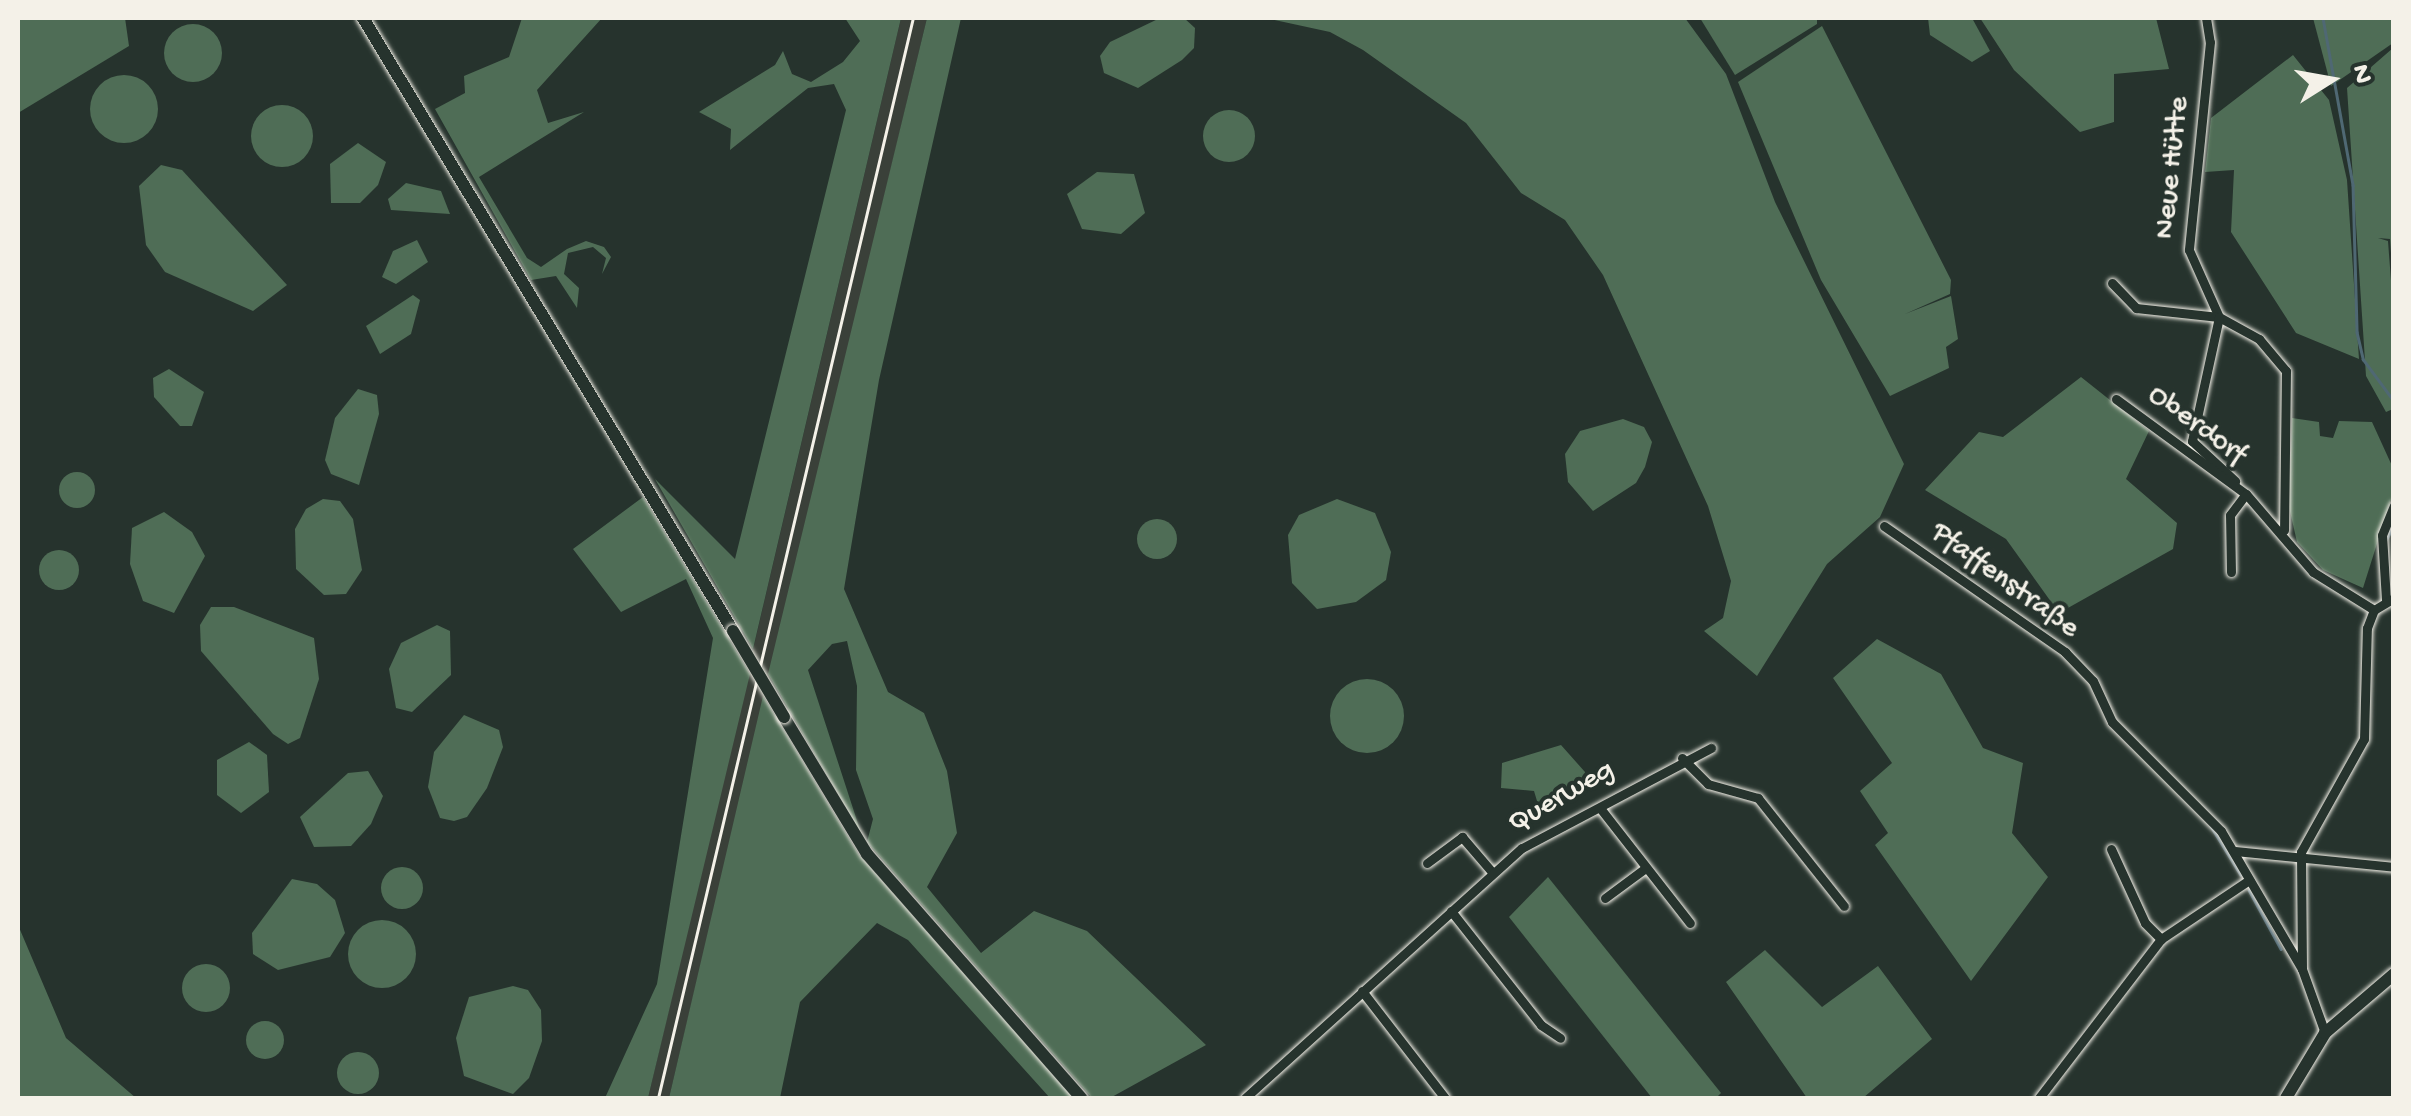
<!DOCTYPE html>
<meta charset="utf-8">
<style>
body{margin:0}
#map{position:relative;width:2411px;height:1116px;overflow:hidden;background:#26332d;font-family:"Gochi Hand",sans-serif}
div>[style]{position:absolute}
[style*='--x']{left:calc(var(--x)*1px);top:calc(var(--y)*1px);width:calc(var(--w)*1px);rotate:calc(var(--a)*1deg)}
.built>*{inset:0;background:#3a4039}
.green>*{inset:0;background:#4f6d56}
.round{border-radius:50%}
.stream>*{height:2.5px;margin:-1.25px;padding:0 1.25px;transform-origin:1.25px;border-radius:1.25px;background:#4f6873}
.roads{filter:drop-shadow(0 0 2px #f4f1e8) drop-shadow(0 0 2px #f4f1e8)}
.minor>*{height:9px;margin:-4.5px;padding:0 4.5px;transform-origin:4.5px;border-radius:4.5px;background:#26332d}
.secondary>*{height:12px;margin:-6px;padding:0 6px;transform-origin:6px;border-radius:6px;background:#26332d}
.rail>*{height:2.5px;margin:-1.25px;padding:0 1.25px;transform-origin:1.25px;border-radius:1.25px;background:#f4f1e8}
.bridges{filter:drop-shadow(0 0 2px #f4f1e8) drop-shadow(0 0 2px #f4f1e8)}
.secondary-bridge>*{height:12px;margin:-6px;padding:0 6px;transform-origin:6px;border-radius:6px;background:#26332d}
span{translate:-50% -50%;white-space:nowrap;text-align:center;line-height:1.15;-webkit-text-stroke:8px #26332d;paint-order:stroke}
.street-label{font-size:30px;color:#f4f1e8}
.frame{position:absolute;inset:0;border:20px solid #f4f1e8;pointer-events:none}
.north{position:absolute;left:2281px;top:30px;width:100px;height:100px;-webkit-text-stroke:8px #26332d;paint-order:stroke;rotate:79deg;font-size:28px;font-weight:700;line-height:40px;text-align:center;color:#f4f1e8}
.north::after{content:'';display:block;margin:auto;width:35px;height:45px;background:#f4f1e8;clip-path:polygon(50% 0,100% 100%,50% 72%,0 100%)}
</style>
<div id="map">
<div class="built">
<div style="clip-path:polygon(901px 18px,927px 18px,669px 1098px,648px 1098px)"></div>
</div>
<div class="green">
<div style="clip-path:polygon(18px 18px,125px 18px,129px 46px,18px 113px)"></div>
<div style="clip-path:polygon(522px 18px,602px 18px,537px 90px,548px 123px,584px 112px,479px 177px,527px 258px,541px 267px,567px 249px,586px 241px,604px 247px,611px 257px,602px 274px,606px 258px,593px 247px,568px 253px,564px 274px,579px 288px,577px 308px,556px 276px,531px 280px,435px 109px,465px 93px,464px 76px,509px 57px)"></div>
<div style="clip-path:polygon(845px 18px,901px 18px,753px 649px,655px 479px,735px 559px,846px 110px,834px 84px,808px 88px,730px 150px,731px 129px,699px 112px,775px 65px,783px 51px,792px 74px,811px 82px,843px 62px,860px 41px)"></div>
<div style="clip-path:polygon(927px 18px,961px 18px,879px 380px,844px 589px,888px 692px,924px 713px,947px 771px,957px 833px,927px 887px,981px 953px,1034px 911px,1087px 931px,1206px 1045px,1110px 1098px,1092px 1098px,867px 842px,873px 819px,856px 770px,857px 686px,847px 641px,832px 644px,808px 670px,861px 833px,768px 674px)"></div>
<div style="clip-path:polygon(1160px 18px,1184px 18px,1195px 28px,1194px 48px,1182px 60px,1138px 88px,1104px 73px,1100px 56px,1110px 42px)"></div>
<div style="clip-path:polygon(1266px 18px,1685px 18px,1726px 74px,1775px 202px,1904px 464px,1880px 517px,1827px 564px,1757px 676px,1704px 631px,1723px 618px,1731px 581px,1708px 506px,1603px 275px,1565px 220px,1521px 193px,1466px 123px,1363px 50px,1330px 32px)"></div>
<div style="clip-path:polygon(1700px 18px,1817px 18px,1817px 24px,1735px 75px)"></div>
<div style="clip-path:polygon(1928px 18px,1972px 18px,1990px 51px,1972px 62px,1930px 35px)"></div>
<div style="clip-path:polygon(1980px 18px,2156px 18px,2169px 69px,2114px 74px,2114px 122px,2080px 132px,2014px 70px)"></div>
<div style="clip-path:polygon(2313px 18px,2393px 18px,2393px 43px,2331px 86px)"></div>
<div class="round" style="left:164px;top:24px;width:58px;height:58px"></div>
<div style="clip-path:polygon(1822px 26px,1951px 280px,1950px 294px,1905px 314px,1951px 296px,1958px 339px,1946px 347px,1949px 368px,1890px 396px,1821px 280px,1738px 82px)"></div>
<div style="clip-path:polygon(2393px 48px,2393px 282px,2390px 239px,2378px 238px,2388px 241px,2393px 307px,2393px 409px,2386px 412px,2366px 376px,2347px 88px)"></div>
<div style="clip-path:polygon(2293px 55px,2329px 100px,2347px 180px,2359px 359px,2296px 333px,2231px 232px,2234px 170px,2205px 172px,2211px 118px)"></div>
<div class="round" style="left:90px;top:75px;width:68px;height:68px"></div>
<div class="round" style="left:251px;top:105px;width:62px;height:62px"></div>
<div class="round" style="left:1203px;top:110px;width:52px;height:52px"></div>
<div style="clip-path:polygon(358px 143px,386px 162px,378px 185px,360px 203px,331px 203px,330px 164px)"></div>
<div style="clip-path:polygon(161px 165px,182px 170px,287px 285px,253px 311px,165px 272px,146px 245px,139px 186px)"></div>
<div style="clip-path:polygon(1097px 172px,1134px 174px,1145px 213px,1121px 234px,1082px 229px,1067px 194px)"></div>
<div style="clip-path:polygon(406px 183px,441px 191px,450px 214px,391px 210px,388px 199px)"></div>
<div style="clip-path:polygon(417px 240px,428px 262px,396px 284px,382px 277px,393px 251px)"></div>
<div style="clip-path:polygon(413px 295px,420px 300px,411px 334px,380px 354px,366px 326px)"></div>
<div style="clip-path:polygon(169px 369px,204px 392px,192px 426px,180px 426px,154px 397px,153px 378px)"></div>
<div style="clip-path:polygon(2081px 377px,2149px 431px,2126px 479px,2177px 523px,2173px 549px,2059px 613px,2006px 539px,1925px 490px,1979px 432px,2003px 437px)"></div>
<div style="clip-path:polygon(358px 389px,377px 395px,379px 414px,359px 485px,331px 474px,325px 460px,335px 418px)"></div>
<div style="clip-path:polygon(2292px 418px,2319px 422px,2320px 436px,2333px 438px,2339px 421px,2372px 422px,2393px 468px,2393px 493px,2363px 588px,2323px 570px,2297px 542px,2289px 507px)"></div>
<div style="clip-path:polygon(1623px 419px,1644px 427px,1652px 442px,1645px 467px,1636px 483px,1593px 511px,1568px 482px,1565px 454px,1580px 431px)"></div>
<div class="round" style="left:59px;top:472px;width:36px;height:36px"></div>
<div style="clip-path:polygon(643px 497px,750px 674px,648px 1098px,605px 1098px,657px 984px,713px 638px,686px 579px,621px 612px,573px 549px)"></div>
<div style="clip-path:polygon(323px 499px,340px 501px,353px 519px,362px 570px,346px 594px,324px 595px,296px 569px,295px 529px,306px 509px)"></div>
<div style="clip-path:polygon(1337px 499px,1375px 513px,1391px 552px,1386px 580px,1356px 602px,1317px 609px,1292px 583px,1288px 535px,1299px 515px)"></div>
<div style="clip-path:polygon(164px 512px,192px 532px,205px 556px,174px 613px,143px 601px,130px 564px,132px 528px)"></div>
<div class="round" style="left:1137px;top:519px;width:40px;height:40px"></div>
<div class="round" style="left:39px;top:550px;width:40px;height:40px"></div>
<div style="clip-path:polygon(211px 607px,234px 607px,314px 638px,319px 679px,300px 738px,288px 744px,273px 734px,201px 651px,200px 625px)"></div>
<div style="clip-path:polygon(437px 625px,450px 631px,451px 675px,412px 712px,396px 708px,389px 669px,401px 643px)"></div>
<div style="clip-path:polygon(1877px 639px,1941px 674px,1983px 748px,2023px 763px,2012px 833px,2048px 877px,1971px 981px,1875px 845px,1888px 833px,1860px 791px,1892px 763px,1833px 678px)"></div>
<div class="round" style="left:1330px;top:679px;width:74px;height:74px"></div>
<div style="clip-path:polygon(763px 696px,859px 855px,1073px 1098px,1050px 1098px,908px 940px,877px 923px,800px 1002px,780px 1098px,669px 1098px)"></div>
<div style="clip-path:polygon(464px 715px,499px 730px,503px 747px,487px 788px,467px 817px,454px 821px,440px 818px,428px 787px,434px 752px)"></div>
<div style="clip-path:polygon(249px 742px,267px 755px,269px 792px,241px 813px,217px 795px,217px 760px)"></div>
<div style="clip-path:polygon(1561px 745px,1585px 772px,1589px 784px,1580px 795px,1540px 811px,1534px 791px,1501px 788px,1502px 763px)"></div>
<div style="clip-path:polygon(368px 771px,383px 796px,371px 824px,351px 846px,314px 847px,300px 817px,348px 773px)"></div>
<div class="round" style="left:381px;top:867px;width:42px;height:42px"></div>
<div style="clip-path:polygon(1548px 877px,1721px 1093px,1716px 1098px,1652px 1098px,1509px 917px)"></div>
<div style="clip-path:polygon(292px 879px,317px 884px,335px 900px,345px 933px,330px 957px,278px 970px,253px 954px,252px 933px)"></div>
<div class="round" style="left:348px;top:920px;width:68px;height:68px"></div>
<div style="clip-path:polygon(18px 925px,66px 1038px,136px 1098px,18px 1098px)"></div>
<div style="clip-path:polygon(1765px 950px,1822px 1007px,1878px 966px,1932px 1039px,1863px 1098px,1807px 1098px,1726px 982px)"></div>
<div class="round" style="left:182px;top:964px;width:48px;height:48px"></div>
<div style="clip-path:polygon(513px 986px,528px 990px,541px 1010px,542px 1041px,529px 1078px,513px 1094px,464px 1076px,456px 1038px,469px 997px)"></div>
<div class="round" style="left:246px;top:1021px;width:38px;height:38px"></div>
<div class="round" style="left:337px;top:1052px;width:42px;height:42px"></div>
</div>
<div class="stream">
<div style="--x:2323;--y:18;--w:170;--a:79.8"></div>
<div style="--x:2353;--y:185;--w:147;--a:88.4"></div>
<div style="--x:2357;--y:332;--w:28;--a:77"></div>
<div style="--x:2363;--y:359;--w:52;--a:53.6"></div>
<div style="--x:2386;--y:540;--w:18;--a:-63"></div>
<div style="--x:2211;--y:826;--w:57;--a:58.5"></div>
<div style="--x:2249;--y:890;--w:67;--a:61.5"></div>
</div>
<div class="roads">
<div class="minor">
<div style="--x:2206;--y:18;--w:24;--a:81"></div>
<div style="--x:2210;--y:42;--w:209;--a:95.8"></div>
<div style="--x:2189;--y:250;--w:73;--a:65.9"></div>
<div style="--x:2112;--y:283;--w:35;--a:46"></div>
<div style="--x:2136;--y:308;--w:83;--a:6.2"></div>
<div style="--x:2219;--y:317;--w:46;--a:28.8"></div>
<div style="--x:2259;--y:339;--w:42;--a:49.8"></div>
<div style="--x:2286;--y:371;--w:159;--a:90.7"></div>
<div style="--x:2219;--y:317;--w:127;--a:102.3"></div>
<div style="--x:2192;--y:441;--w:59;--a:42.9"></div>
<div style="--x:2116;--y:399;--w:161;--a:36.2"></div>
<div style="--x:2246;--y:494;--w:103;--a:49.3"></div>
<div style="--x:2313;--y:572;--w:72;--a:31.9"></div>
<div style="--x:1884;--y:526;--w:221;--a:34.8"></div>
<div style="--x:2065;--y:652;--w:40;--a:46"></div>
<div style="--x:2093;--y:681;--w:45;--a:65.1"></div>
<div style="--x:2112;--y:722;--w:154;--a:45"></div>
<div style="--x:2221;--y:831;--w:160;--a:59.6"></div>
<div style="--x:2231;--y:572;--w:57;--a:-91"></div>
<div style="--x:2230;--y:515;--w:26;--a:-53"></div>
<div style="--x:2386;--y:600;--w:65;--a:-93.5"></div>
<div style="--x:2382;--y:535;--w:32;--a:-68"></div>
<div style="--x:1682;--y:758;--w:37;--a:45"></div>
<div style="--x:1708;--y:784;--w:52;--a:15.6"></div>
<div style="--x:1758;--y:798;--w:138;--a:51.5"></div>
<div style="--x:1600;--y:808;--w:146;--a:52"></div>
<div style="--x:2111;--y:849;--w:81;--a:65.3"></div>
<div style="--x:2145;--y:923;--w:23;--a:45"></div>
<div style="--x:2235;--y:851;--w:160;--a:5.7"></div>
<div style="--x:1427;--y:863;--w:44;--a:-36.6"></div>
<div style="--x:1462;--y:837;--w:46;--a:49.4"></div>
<div style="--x:1605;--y:898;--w:49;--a:-36.6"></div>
<div style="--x:1451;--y:911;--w:145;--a:51.7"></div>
<div style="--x:1541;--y:1025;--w:23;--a:34"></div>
<div style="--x:1362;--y:991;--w:135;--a:52.2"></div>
<div style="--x:2325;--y:1033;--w:68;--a:-109.8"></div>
<div style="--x:2302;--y:969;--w:117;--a:-90.5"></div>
<div style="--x:2301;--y:852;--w:129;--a:-60.9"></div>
<div style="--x:2364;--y:739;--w:111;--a:-88.5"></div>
<div style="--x:2367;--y:628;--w:19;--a:-69"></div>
<div style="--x:2374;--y:610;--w:23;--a:-31"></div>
<div style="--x:1245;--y:1098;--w:373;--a:-42.1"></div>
<div style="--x:1522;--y:848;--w:214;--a:-27.9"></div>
<div style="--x:2039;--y:1098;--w:200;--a:-52.5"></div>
<div style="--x:2161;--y:939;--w:106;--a:-33.8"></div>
</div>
<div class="secondary">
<div style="--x:363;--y:18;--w:716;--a:58.89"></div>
<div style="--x:784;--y:717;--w:160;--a:58.8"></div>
<div style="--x:867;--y:854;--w:325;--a:48.7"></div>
<div style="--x:2286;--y:1098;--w:76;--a:-59"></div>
<div style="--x:2325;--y:1033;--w:91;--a:-40.5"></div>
</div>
</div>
<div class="rail">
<div style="--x:658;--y:1098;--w:1110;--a:-76.72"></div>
</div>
<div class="bridges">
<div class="secondary-bridge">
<div style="--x:733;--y:631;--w:100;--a:59.3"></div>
</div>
</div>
<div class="street-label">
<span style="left:2174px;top:168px;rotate:-84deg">Neue Hütte</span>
<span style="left:2196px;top:426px;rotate:36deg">Oberdorf</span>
<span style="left:2004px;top:582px;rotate:36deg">Pfaffenstraße</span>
<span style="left:1562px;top:798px;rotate:-30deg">Querweg</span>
</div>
<div class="frame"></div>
<div class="north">N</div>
</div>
